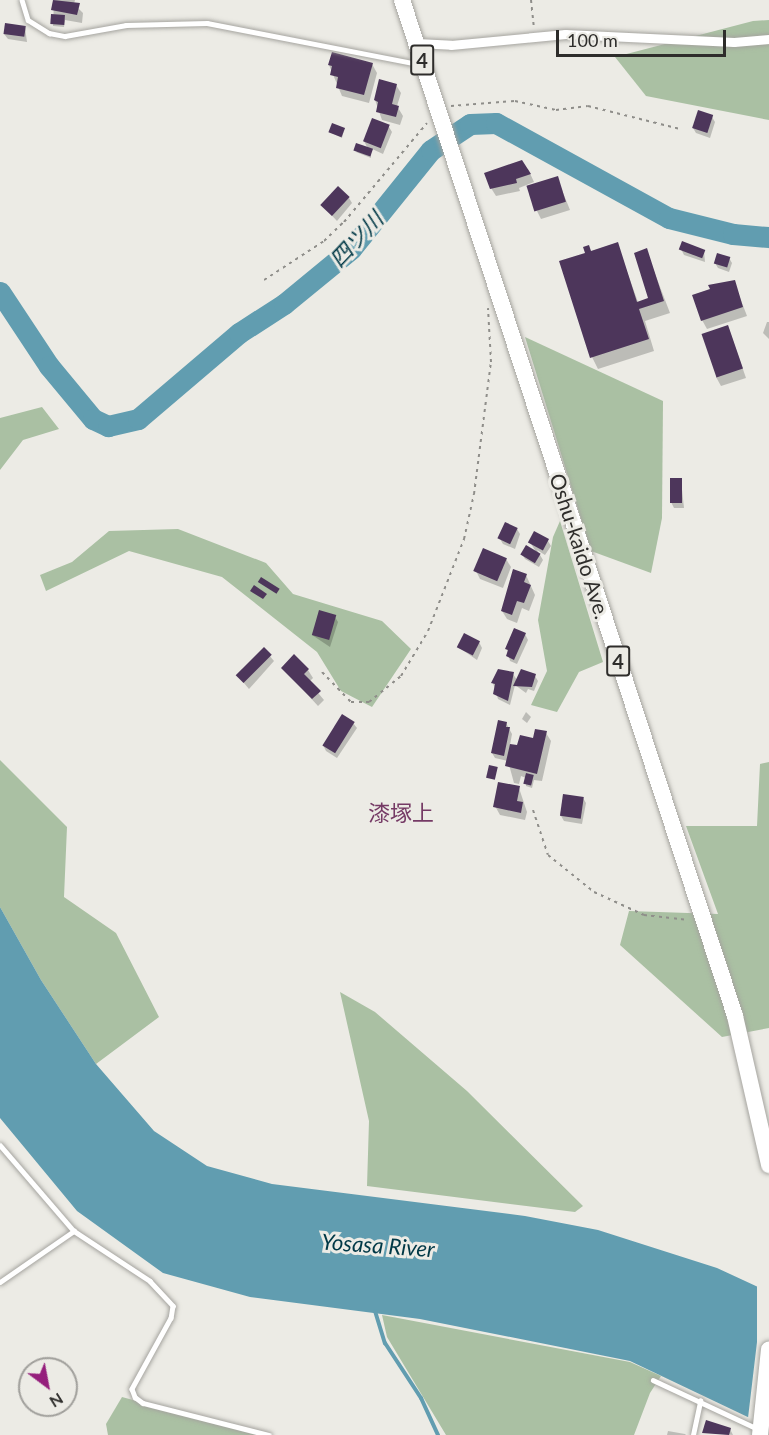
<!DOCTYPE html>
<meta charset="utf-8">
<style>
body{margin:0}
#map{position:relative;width:769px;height:1435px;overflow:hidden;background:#ecebe5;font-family:Lato,"Noto Sans JP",sans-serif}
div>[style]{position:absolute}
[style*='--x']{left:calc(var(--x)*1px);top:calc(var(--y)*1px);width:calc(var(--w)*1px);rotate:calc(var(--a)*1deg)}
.green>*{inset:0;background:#aac0a3}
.water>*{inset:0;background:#619db0}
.pier>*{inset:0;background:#ecebe5}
.shadow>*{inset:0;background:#0003}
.stream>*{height:4px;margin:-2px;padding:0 2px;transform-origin:2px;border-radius:2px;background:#619db0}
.river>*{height:21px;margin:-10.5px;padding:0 10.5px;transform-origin:10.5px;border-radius:10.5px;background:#619db0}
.building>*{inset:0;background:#4d365b;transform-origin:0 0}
.path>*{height:2px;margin-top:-1px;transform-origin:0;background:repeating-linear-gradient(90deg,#8f8e8a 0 3px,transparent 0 7.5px)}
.roads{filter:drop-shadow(0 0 2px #a5a49f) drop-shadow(0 0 2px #a5a49f)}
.lane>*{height:4.5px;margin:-2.25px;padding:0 2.25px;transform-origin:2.25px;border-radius:2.25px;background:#fff}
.street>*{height:9px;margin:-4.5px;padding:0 4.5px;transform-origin:4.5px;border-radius:4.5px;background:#fff}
.highway>*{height:16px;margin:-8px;padding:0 8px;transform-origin:8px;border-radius:8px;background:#fff}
span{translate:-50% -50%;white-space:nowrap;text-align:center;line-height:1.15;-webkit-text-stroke:6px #ecebe5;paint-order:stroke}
.shield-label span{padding:2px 4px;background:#ecebe5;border:2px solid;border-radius:4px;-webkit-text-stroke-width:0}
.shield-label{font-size:20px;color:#2e2d2b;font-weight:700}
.street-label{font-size:21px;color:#2e2d2b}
.water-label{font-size:22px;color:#003846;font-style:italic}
.neighbourhood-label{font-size:22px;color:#753a65}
.north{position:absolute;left:18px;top:1357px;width:60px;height:60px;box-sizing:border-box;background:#ecebe5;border:2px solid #a09f9b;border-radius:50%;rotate:148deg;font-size:16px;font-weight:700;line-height:24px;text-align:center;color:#2e2d2b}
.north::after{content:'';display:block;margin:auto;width:21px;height:27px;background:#951f7c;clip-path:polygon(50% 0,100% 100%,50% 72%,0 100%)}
.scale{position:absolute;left:556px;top:30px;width:170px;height:27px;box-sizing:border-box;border:3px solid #2e2d2b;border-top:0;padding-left:8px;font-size:18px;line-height:21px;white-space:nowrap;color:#2e2d2b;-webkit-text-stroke:4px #ecebe5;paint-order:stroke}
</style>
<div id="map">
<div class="green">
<div style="clip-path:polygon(769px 20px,769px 120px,646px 96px,615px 57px,753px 21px)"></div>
<div style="clip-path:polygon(525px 337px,663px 401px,662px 518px,651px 573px,591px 551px)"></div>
<div style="clip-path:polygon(42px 407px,59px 429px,23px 440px,0 470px,0 418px)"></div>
<div style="clip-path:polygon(560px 521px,603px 662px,579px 672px,557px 712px,531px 705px,547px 671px,538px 620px,553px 537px)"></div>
<div style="clip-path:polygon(178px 529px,266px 563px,293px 594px,382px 621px,411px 649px,372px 707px,341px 691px,317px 652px,222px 577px,129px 551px,46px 591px,40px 575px,72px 562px,109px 531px)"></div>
<div style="clip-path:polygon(0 760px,67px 827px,64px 897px,116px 933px,159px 1017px,96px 1064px,41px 980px,0 907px)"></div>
<div style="clip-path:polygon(769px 762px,769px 1028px,722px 1037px,620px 945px,629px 911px,718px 914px,686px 826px,757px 826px,760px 764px)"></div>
<div style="clip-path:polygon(340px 992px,375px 1012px,467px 1091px,583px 1206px,575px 1212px,367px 1186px,369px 1121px)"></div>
<div style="clip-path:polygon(382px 1315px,630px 1362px,661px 1376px,650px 1393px,634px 1435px,446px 1435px,387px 1337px)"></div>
<div style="clip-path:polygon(122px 1397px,261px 1435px,108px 1435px,106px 1424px)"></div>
</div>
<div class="water">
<div style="clip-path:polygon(0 907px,41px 980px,96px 1064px,154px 1131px,207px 1166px,272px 1184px,525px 1216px,598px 1230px,717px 1268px,769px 1292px,769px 1427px,630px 1361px,420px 1319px,250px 1297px,163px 1273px,77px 1211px,0 1118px)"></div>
</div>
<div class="pier">
<div style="clip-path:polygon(757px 1283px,769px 1289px,769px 1428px,748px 1418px,757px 1342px)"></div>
</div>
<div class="shadow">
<div style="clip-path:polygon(54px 0,75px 0,74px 4px,83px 13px,82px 23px,65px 20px,64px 27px,53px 26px)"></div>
<div style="clip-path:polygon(25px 27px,27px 42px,8px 39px,4px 34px)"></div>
<div style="clip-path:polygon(372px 64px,377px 73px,369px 103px,342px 96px,329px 65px)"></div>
<div style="clip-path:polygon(396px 85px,401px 93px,397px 106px,403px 116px,400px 125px,382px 120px,375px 100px)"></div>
<div style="clip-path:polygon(712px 117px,715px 122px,710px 138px,696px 133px,693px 128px)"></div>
<div style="clip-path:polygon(389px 127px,392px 132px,383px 154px,370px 148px,371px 158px,356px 152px,368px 149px,364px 141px)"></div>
<div style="clip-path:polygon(344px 130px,342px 138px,330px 132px)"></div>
<div style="clip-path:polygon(528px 169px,534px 182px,519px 188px,520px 191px,496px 196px,491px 188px)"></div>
<div style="clip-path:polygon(557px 178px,570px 210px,541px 219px,537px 211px)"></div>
<div style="clip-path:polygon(349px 198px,352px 203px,337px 221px,323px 206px)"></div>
<div style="clip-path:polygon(617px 244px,638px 302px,650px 299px,646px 250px,670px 313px,645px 321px,654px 351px,598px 369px,592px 357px,587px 254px)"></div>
<div style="clip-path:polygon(681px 249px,704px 251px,705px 262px,684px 255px)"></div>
<div style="clip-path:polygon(729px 258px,732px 263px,729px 272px,718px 268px,715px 263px)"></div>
<div style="clip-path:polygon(734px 282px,747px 316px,707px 329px,702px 320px)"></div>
<div style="clip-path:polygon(767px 322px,769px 322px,769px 339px,763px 333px)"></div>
<div style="clip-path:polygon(728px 326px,746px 378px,721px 386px,716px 377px)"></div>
<div style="clip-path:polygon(681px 480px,684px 508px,674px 508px,671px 502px)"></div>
<div style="clip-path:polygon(517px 529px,520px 534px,515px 549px,503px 544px,500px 539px)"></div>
<div style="clip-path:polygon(548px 541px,551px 546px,545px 555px,537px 550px,543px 560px,539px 567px,525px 559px,522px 554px,536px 552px,530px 542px)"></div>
<div style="clip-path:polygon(506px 559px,511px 567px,503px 588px,480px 579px,476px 571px)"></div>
<div style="clip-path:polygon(526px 575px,535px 595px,529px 611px,522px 608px,517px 623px,507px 619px,502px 611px)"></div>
<div style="clip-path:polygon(335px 617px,338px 622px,330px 647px,312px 635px)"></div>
<div style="clip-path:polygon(525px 634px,528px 640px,517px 664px,510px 661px,507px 649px)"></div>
<div style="clip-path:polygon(479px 642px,482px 648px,477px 660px,458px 647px)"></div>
<div style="clip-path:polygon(264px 649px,274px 661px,249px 689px,238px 676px)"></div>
<div style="clip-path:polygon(294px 656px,308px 670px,313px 678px,309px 682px,324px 700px,318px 706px,283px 668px)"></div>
<div style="clip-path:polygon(513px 674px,517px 680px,535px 676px,538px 681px,534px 691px,528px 689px,526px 693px,515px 685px,510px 705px,498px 699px,493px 683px)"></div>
<div style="clip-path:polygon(526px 712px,531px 717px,527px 723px,522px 719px)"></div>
<div style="clip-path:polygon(353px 723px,357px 728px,337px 758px,326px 751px,323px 745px)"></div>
<div style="clip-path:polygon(506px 723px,512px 734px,510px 745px,518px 747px,546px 733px,551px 741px,542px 781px,534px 780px,532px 788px,526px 786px,526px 778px,521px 776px,519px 784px,514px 783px,508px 761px,495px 758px,492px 753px)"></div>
<div style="clip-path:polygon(519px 788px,527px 812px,525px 820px,500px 815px,495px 806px)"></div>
<div style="clip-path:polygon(583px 798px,586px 803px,582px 824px,564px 821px,561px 816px)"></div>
<div style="clip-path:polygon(730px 1429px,733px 1435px,704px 1432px)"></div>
<div style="clip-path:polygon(668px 1431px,685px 1434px,686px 1435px,667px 1435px)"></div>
</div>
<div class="stream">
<div style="--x:375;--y:1311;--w:34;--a:73"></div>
<div style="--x:385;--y:1343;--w:66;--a:56.8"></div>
<div style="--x:421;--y:1398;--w:41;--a:65.3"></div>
</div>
<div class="river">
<div style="--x:0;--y:292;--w:89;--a:56.5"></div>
<div style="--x:49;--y:366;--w:69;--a:50.3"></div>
<div style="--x:93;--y:419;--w:17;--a:25"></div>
<div style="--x:108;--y:426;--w:31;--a:-13"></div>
<div style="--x:138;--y:419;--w:133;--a:-40.4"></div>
<div style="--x:239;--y:333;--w:54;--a:-32.8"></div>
<div style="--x:284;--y:304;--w:87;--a:-39.4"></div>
<div style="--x:351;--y:249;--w:127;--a:-51.1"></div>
<div style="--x:431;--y:150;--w:47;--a:-33.7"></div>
<div style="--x:470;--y:124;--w:26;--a:-2"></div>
<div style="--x:496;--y:123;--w:197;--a:28.8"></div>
<div style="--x:669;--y:218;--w:66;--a:14"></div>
<div style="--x:733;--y:234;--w:36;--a:5"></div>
</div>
<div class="building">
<div style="clip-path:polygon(53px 0,80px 3px,77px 15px,51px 10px)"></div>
<div style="left:51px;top:14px;width:14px;height:10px;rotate:4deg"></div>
<div style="left:5px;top:23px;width:21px;height:11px;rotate:8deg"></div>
<div style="clip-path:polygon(332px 52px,373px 63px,364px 95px,336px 88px,338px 77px,330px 75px,332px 66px,328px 65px)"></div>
<div style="clip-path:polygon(379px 79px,397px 84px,392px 104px,399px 106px,396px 117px,376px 112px,378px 102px,374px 100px)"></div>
<div style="left:698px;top:110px;width:16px;height:19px;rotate:18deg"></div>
<div style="left:372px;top:118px;width:19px;height:25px;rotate:21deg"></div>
<div style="left:332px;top:123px;width:14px;height:10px;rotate:21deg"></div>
<div style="left:356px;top:143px;width:18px;height:8px;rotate:19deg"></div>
<div style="clip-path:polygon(522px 160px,531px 174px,516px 179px,517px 183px,490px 189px,484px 173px)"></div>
<div style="left:558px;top:176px;width:27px;height:33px;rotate:73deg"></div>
<div style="left:338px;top:186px;width:16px;height:26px;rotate:43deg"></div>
<div style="left:682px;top:241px;width:25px;height:9px;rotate:21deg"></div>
<div style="clip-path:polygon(618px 242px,637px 302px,648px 298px,634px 253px,647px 248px,664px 301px,639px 309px,649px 339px,590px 358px,559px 261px,585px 253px,583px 247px,589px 245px,591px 251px)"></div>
<div style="left:717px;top:253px;width:14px;height:11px;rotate:17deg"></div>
<div style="clip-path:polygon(735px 280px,743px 307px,701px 321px,692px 295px,710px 289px,708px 285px)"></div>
<div style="left:728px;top:325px;width:46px;height:28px;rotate:71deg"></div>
<div style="left:670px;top:478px;width:12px;height:25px"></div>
<div style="left:505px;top:522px;width:14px;height:18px;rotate:25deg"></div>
<div style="left:534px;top:531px;width:17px;height:13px;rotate:28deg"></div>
<div style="left:526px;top:545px;width:17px;height:11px;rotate:31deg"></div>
<div style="left:483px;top:548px;width:26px;height:25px;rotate:23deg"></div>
<div style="clip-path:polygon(513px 569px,527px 574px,524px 582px,531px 585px,524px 603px,517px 601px,512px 615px,501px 611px)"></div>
<div style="left:261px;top:577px;width:22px;height:6px;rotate:32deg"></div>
<div style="clip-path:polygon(254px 585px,267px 594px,263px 599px,250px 591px)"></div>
<div style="left:319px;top:610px;width:18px;height:26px;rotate:16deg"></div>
<div style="clip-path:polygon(514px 628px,526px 633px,514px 660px,506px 656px,508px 650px,505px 649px)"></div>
<div style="left:464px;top:633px;width:18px;height:16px;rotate:27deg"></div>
<div style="left:264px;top:647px;width:11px;height:40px;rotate:45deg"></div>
<div style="clip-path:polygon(294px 654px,309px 669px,304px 674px,321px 691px,312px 699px,281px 668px)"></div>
<div style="clip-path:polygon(498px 669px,514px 672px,508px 701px,493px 694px,495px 684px,491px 683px)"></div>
<div style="clip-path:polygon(521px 669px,536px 674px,532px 687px,513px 686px)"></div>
<div style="left:342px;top:714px;width:15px;height:37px;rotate:32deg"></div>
<div style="clip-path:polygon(498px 720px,507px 722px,506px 727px,510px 727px,504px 756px,491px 753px)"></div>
<div style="clip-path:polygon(535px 729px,547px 731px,537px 774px,505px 766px,510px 744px,517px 745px,520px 735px,533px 738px)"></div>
<div style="left:489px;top:765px;width:9px;height:13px;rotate:13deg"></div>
<div style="left:526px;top:773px;width:8px;height:11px;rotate:14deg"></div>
<div style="clip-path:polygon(498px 782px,520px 786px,517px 801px,523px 802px,521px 813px,493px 807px)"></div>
<div style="left:563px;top:794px;width:21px;height:22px;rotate:8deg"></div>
<div style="clip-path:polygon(706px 1420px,731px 1428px,729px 1435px,702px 1433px)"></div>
</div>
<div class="path">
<div style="--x:531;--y:0;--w:28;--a:84"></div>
<div style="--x:451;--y:106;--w:64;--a:-4.5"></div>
<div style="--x:515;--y:101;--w:42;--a:12.4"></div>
<div style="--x:556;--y:110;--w:32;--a:-7"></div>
<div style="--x:588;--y:106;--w:95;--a:14"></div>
<div style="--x:264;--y:280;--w:72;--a:-33"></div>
<div style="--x:324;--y:241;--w:28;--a:-44"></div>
<div style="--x:344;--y:222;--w:129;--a:-50"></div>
<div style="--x:322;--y:672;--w:42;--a:46"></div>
<div style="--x:351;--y:702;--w:18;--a:0"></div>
<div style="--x:369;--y:702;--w:41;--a:-39.1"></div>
<div style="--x:401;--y:676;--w:52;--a:-59"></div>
<div style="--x:428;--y:631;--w:99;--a:-68.6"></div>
<div style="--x:464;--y:539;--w:46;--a:-77.5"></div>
<div style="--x:474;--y:494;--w:133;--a:-82.7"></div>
<div style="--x:491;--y:362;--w:54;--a:-93.2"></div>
<div style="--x:533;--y:810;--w:47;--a:71.6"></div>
<div style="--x:548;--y:855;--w:59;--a:38.8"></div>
<div style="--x:594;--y:892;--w:55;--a:24.7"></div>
<div style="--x:644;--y:915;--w:45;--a:6.3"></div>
</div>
<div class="roads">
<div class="lane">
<div style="--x:22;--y:0;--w:21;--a:73"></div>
<div style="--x:28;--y:20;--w:25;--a:32"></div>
<div style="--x:49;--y:33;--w:16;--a:11"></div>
<div style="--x:65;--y:36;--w:62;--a:-10.2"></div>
<div style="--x:126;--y:25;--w:81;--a:-1.4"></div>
<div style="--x:207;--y:23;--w:215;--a:11"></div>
<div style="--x:0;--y:1145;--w:113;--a:49.3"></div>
<div style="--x:74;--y:1231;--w:91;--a:33.3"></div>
<div style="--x:150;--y:1281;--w:34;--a:47"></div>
<div style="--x:173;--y:1306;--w:12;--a:99"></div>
<div style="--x:171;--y:1318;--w:81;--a:118.8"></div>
<div style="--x:132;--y:1389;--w:9;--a:69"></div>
<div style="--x:135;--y:1397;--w:10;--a:37"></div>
<div style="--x:143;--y:1403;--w:130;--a:14.3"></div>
<div style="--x:0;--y:1282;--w:90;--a:-34.6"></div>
<div style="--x:653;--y:1380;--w:116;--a:25"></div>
<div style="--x:693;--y:1435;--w:35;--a:-78"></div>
</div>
<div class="street">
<div style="--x:417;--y:43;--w:34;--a:3"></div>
<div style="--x:451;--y:45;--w:115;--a:-5.5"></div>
<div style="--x:565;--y:34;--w:169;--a:2.7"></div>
<div style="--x:734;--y:42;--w:35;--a:-5"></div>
</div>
<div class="highway">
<div style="--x:402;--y:0;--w:1069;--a:71.85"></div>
<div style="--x:735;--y:1016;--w:153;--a:77.1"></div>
<div style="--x:760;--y:1435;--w:86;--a:-84"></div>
</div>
</div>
<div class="shield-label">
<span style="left:422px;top:60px">4</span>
<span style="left:618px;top:661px">4</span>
</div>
<div class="street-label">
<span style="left:580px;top:546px;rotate:72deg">Oshu-kaido Ave.</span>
</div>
<div class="water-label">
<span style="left:356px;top:239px;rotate:-47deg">四ツ川</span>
<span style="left:378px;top:1245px;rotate:4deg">Yosasa River</span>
</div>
<div class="neighbourhood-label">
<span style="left:401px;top:813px">漆塚上</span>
</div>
<div class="north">N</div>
<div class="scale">100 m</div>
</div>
